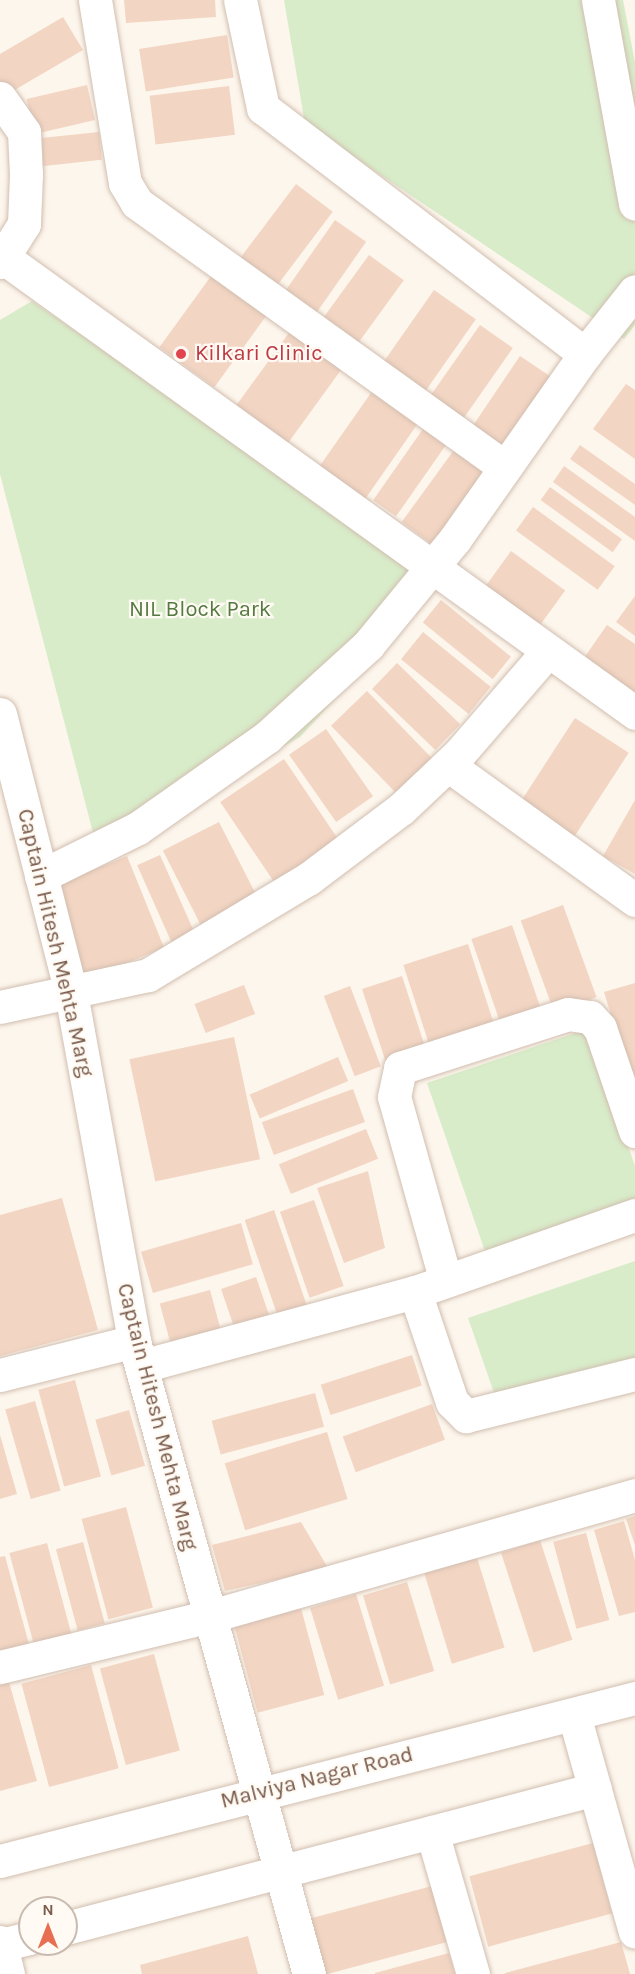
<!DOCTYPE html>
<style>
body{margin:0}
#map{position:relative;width:635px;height:1974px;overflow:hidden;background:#fdf6ec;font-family:Karla,sans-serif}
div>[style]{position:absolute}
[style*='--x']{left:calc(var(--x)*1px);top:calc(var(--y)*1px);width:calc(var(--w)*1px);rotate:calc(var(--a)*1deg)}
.green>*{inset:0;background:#d8ecc9}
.building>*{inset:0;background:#f3d5c3;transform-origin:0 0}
.roads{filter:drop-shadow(0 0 2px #d1beb0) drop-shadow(0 0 2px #d1beb0)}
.minor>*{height:33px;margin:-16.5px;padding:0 16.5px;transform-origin:16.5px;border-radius:16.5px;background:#fff}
.dots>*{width:16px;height:16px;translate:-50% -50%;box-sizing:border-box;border:3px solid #fffaf3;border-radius:50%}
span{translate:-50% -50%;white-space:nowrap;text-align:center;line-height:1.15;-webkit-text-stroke:4.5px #fffaf3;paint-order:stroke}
.health-label{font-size:22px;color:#be3a42}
.left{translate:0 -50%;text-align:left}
.park-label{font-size:22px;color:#537a41}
.street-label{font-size:22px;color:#7a5c4d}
.north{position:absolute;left:18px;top:1896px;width:60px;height:60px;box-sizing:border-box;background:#fffaf3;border:2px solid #cabbb1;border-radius:50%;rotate:0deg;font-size:16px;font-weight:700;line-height:24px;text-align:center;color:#7a5c4d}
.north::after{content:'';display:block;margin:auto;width:21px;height:27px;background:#e76f51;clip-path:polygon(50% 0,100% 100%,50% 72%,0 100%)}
</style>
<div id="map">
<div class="green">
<div style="clip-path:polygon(284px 0,623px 0,635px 62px,635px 325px,624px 339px,305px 124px)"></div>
<div style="clip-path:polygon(32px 301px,442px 583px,300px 737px,98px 852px,0 474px,0 320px)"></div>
<div style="clip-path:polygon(587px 1029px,635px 1166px,635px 1209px,488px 1260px,427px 1083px)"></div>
<div style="clip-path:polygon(635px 1261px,635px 1367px,501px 1413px,468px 1318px)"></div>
</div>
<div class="building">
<div style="clip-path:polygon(124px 0,215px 0,216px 17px,126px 23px)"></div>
<div style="clip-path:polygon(63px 17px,83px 50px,6px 95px,0 85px,0 54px)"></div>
<div style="left:227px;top:35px;width:43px;height:89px;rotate:81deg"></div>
<div style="left:87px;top:85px;width:36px;height:62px;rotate:77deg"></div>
<div style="left:229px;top:86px;width:49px;height:80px;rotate:83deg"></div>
<div style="left:99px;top:132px;width:28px;height:70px;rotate:84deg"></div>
<div style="left:296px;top:184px;width:46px;height:105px;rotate:37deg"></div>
<div style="left:335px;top:220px;width:38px;height:90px;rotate:35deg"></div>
<div style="left:369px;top:255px;width:43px;height:86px;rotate:36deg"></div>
<div style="left:214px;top:272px;width:68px;height:93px;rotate:36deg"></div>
<div style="left:434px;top:290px;width:51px;height:92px;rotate:35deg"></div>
<div style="left:480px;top:325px;width:40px;height:90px;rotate:35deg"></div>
<div style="left:291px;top:330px;width:64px;height:99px;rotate:36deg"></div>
<div style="left:520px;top:356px;width:43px;height:93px;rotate:34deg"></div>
<div style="clip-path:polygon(626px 384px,635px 390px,635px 459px,593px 429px)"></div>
<div style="left:373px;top:390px;width:56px;height:98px;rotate:35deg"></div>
<div style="left:423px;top:429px;width:28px;height:87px;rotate:35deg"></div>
<div style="clip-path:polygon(580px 445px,635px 484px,635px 505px,570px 459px)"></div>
<div style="left:454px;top:450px;width:42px;height:89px;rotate:36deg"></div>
<div style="clip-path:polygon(564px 466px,635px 517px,635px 541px,553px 482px)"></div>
<div style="left:550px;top:487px;width:89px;height:16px;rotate:36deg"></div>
<div style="left:533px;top:507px;width:101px;height:29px;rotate:36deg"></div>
<div style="left:511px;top:551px;width:67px;height:49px;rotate:36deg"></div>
<div style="clip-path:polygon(635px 596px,635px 636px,616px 622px)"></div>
<div style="left:441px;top:600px;width:90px;height:29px;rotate:39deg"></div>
<div style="clip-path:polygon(607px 625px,635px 644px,635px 703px,579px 665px)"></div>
<div style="left:423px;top:632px;width:87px;height:35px;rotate:39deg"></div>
<div style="left:397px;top:663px;width:88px;height:36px;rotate:44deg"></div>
<div style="left:367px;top:691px;width:98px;height:50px;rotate:46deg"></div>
<div style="left:575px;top:718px;width:64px;height:103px;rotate:33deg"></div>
<div style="left:326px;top:729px;width:82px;height:45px;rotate:55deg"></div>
<div style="left:284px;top:759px;width:108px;height:77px;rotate:56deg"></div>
<div style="clip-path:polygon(635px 800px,635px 874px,603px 856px)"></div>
<div style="left:219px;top:822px;width:89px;height:63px;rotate:63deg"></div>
<div style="left:160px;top:855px;width:85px;height:25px;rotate:66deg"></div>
<div style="left:127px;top:856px;width:99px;height:84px;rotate:68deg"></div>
<div style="left:563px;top:905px;width:98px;height:45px;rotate:70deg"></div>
<div style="left:512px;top:925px;width:91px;height:43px;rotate:71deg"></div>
<div style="left:468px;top:944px;width:88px;height:68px;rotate:72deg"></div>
<div style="left:402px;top:976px;width:83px;height:42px;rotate:72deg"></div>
<div style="clip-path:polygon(635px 983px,635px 1086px,633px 1087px,604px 992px)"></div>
<div style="left:244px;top:985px;width:31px;height:53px;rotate:69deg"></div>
<div style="left:350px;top:986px;width:86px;height:28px;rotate:69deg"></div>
<div style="left:234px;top:1037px;width:125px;height:107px;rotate:78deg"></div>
<div style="left:338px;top:1057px;width:26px;height:96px;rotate:67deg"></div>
<div style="left:353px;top:1089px;width:35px;height:97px;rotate:70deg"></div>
<div style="left:366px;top:1129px;width:32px;height:94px;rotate:68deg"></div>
<div style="clip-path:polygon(368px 1171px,385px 1248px,344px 1263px,317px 1188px)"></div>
<div style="clip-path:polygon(62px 1198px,98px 1330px,0 1356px,0 1215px)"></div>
<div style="left:314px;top:1200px;width:91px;height:36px;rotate:71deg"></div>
<div style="left:274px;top:1210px;width:100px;height:31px;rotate:71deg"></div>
<div style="left:241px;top:1223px;width:43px;height:104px;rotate:74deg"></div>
<div style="left:256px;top:1277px;width:46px;height:37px;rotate:71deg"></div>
<div style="left:210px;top:1290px;width:50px;height:52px;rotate:75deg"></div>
<div style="left:412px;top:1355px;width:32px;height:96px;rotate:72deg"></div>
<div style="left:75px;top:1380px;width:100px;height:38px;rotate:75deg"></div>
<div style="left:315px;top:1393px;width:35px;height:107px;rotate:75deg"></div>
<div style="left:35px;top:1401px;width:93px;height:31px;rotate:74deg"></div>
<div style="left:432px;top:1404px;width:38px;height:95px;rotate:70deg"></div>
<div style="left:129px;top:1410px;width:58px;height:35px;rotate:74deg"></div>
<div style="left:327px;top:1432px;width:70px;height:107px;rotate:73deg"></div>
<div style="clip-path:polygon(0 1435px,17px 1494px,0 1499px)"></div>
<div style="left:126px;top:1507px;width:104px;height:46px;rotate:75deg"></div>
<div style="clip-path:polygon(635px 1516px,635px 1545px,626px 1519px)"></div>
<div style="clip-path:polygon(624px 1521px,635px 1560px,635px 1612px,619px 1616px,594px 1530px)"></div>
<div style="clip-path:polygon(301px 1522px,328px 1568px,225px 1591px,212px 1545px)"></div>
<div style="left:586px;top:1533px;width:90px;height:34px;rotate:75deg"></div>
<div style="left:540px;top:1540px;width:105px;height:41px;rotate:72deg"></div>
<div style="left:83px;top:1542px;width:84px;height:28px;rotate:75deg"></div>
<div style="left:47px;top:1543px;width:98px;height:39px;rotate:75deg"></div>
<div style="left:475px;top:1551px;width:101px;height:55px;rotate:73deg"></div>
<div style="clip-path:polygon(5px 1556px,30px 1648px,0 1656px,0 1557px)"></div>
<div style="left:407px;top:1582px;width:93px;height:46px;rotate:73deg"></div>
<div style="left:356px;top:1594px;width:96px;height:48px;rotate:73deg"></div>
<div style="left:301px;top:1608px;width:90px;height:69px;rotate:75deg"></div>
<div style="left:154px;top:1654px;width:100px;height:56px;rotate:75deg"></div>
<div style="left:91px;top:1665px;width:107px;height:72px;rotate:75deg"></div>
<div style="clip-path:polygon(9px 1682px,37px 1781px,0 1791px,0 1685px)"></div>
<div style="left:593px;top:1843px;width:73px;height:128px;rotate:75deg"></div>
<div style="left:432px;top:1886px;width:58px;height:125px;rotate:75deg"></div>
<div style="clip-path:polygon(248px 1936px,258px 1974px,142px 1974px,140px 1965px)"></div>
<div style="clip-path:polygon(621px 1942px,630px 1974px,505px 1974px,505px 1973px)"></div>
<div style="clip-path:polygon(449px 1953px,455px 1974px,375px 1974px,375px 1973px)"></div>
</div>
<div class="roads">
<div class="minor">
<div style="--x:95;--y:0;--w:185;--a:80.7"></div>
<div style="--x:125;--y:183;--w:23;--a:59"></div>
<div style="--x:137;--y:203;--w:453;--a:35.7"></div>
<div style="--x:598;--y:0;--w:207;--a:79.7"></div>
<div style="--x:0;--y:98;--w:42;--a:54.8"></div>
<div style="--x:24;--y:132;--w:42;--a:87.3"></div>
<div style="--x:26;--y:174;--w:50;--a:92.3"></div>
<div style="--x:24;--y:224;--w:45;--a:122.3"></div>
<div style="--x:4;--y:258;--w:778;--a:35.79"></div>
<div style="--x:585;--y:354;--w:80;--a:-51.6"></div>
<div style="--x:0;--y:714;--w:288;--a:75.7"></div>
<div style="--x:71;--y:993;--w:354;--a:79.7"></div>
<div style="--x:134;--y:1341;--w:657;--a:74.55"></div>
<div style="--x:448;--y:765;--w:231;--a:35.8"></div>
<div style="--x:41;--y:876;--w:108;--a:-26.3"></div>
<div style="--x:138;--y:828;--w:158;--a:-35.2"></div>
<div style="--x:267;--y:737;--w:137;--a:-42.3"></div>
<div style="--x:368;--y:645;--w:137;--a:-50.6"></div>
<div style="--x:455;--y:539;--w:226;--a:-54.9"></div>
<div style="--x:585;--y:354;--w:405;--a:-142.6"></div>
<div style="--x:263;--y:108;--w:110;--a:-102"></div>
<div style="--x:0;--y:1007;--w:151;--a:-12.2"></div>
<div style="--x:148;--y:975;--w:187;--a:-31"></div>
<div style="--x:308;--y:879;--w:116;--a:-37"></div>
<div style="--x:401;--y:809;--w:80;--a:-43.5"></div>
<div style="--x:459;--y:754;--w:136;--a:-49.2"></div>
<div style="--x:445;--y:1278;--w:188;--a:-105.7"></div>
<div style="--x:394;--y:1097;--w:30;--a:-78"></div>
<div style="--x:400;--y:1068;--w:176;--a:-17.8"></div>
<div style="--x:568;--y:1014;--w:22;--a:8"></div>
<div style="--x:590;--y:1017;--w:15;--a:48"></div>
<div style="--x:600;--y:1028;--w:109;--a:71.2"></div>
<div style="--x:415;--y:1292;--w:116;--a:71.4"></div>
<div style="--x:452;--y:1402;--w:20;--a:45"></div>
<div style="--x:466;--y:1416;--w:174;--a:-14"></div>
<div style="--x:142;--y:1366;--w:283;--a:-15.2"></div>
<div style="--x:415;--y:1292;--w:233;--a:-19.3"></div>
<div style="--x:0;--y:1375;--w:138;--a:-14.2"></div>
<div style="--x:0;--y:1667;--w:213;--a:-13.6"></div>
<div style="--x:207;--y:1617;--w:445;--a:-15.9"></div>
<div style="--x:574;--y:1715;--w:225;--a:74.3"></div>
<div style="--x:432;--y:1832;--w:148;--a:73.9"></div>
<div style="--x:0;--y:1861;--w:656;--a:-14.4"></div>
<div style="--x:66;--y:1928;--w:547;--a:-14.72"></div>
<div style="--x:0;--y:1942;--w:33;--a:76"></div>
<div style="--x:1;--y:1945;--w:30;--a:-14"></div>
</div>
</div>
<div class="dots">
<div style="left:181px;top:354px;background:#e0444e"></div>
</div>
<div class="health-label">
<span class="left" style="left:195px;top:354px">Kilkari Clinic</span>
</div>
<div class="park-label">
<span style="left:200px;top:610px">NIL Block Park</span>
</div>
<div class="street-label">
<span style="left:55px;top:943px;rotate:77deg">Captain Hitesh Mehta Marg</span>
<span style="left:157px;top:1417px;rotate:76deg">Captain Hitesh Mehta Marg</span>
<span style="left:317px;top:1778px;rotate:-14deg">Malviya Nagar Road</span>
</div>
<div class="north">N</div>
</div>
